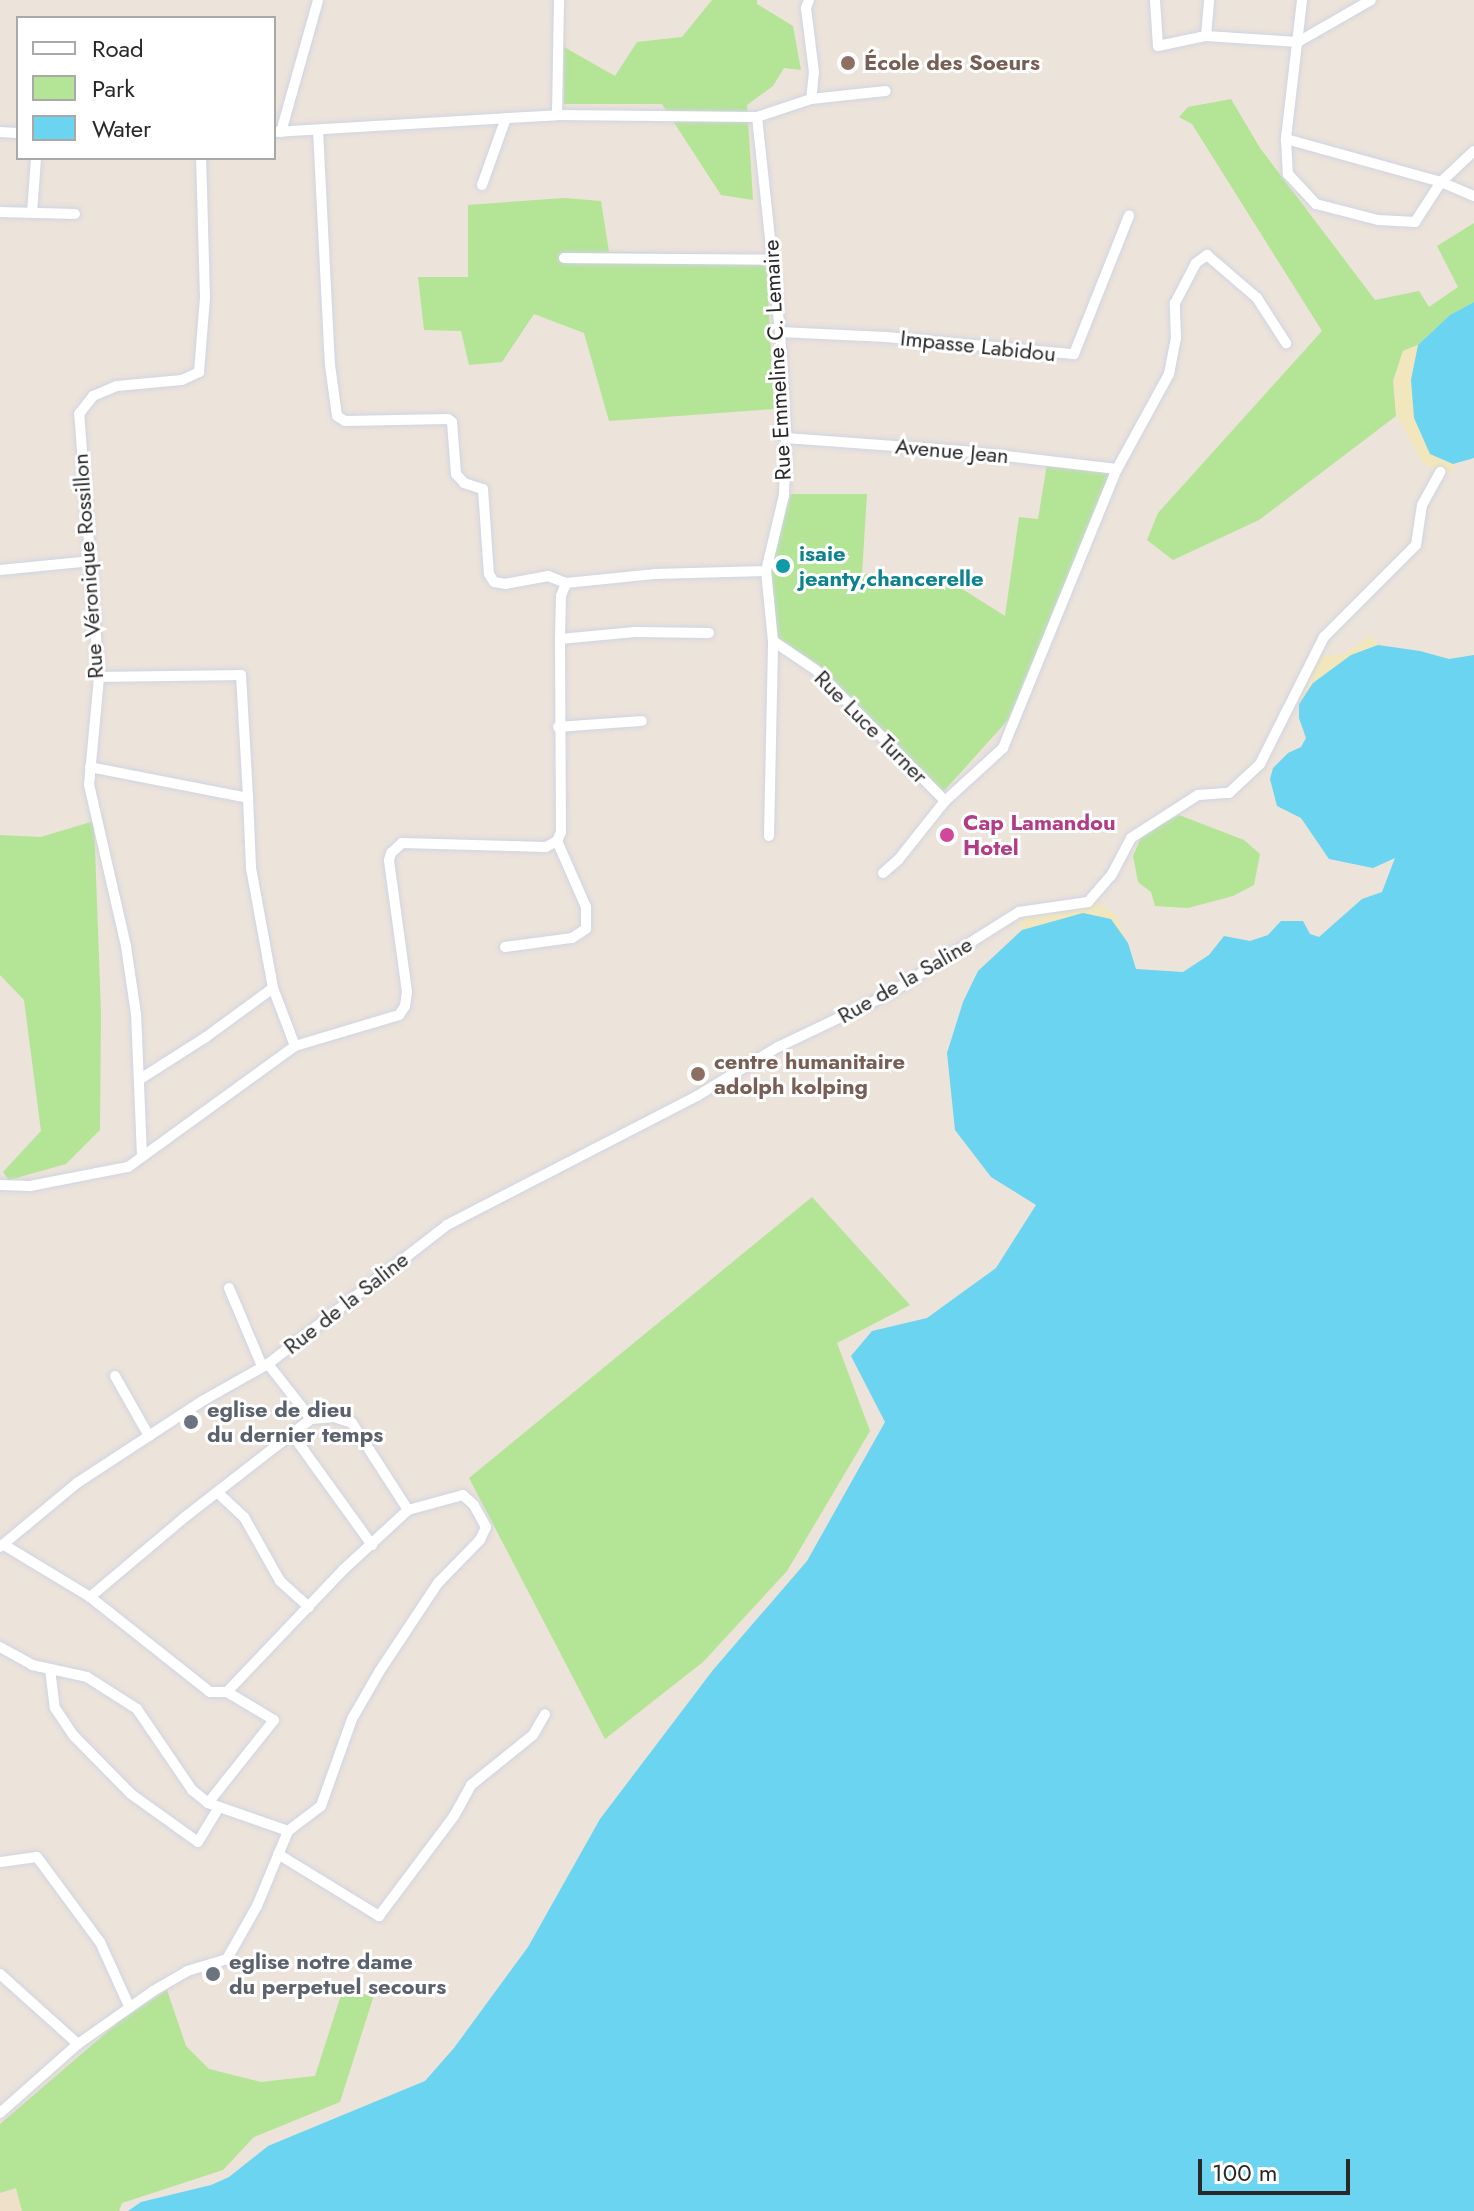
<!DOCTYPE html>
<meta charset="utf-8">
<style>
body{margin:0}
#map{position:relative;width:1474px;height:2211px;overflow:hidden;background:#ece3da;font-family:Jost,sans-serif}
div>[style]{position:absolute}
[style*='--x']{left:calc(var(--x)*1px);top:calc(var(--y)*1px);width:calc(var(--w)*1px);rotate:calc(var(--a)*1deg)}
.education>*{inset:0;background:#eee0c9}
.green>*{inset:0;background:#b4e495}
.sand>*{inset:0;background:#f2e7bc}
.water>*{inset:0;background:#6ad4f1}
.roads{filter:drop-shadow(0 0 2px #cfd4e2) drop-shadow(0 0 2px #cfd4e2)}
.street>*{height:10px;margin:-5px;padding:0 5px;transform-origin:5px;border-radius:5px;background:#fff}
.dots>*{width:22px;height:22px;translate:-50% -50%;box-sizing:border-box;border:4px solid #fff;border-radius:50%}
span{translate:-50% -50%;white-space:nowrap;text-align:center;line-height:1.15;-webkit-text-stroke:6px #fff;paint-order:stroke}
.education-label{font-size:22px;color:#785e54;font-weight:700}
.left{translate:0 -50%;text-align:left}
.street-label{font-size:22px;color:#292929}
.culture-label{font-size:22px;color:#0d838f;font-weight:700}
.hotel-label{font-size:22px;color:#b23c85;font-weight:700}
.worship-label{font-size:22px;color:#5b616d;font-weight:700}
.legend{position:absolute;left:16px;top:16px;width:260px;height:144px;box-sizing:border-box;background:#fff;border:2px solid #a9a9a9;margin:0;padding:10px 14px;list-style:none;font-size:24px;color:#292929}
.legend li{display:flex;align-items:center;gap:16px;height:40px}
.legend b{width:40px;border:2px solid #a9a9a9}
.scale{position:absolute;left:1198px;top:2159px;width:152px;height:36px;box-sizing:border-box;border:4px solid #292929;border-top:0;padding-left:10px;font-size:24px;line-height:28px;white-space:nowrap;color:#292929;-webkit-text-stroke:6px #fff;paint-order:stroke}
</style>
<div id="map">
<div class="education">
<div style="clip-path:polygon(16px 2188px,22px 2211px,0 2211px,0 2193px)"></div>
</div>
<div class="green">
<div style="clip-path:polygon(712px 0,757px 0,757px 4px,793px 26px,801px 70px,784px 68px,773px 86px,747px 105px,753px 200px,721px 195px,662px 104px,564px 104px,564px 47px,615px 76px,637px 42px,682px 37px)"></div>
<div style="clip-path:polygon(1231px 99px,1260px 148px,1375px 300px,1419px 291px,1429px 307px,1458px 287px,1437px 246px,1474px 223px,1474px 302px,1450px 315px,1418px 345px,1403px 351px,1393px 381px,1396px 416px,1259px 520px,1173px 560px,1147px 540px,1158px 513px,1322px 331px,1192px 124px,1179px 117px,1188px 107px)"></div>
<div style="clip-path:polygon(564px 198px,601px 201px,609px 252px,766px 255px,774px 409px,609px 421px,584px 333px,534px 314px,502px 362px,469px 365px,461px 331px,424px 330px,418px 277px,468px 277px,468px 205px)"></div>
<div style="clip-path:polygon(1047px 464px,1112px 473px,1008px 720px,943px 792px,777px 638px,771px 562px,791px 494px,867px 494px,862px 574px,940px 575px,1005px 616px,1019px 517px,1038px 519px)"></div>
<div style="clip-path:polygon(1179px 815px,1244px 840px,1260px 854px,1254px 885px,1233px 896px,1188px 908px,1155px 906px,1151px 892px,1138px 882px,1133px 856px,1143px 833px)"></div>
<div style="clip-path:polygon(94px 821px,101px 1013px,100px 1130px,66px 1164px,9px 1180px,3px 1172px,41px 1131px,24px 1000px,0 975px,0 835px,41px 837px)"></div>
<div style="clip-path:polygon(812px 1197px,910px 1305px,837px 1343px,870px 1431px,787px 1571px,703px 1662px,605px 1739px,469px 1478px)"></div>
<div style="clip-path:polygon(167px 1990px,186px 2046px,209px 2069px,261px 2082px,315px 2076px,342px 1992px,374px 1995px,340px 2102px,254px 2137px,223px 2170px,122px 2203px,119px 2211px,22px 2211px,16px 2188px,0 2193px,0 2124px,121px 2020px)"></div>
</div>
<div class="sand">
<div style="clip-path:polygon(1418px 345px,1411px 381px,1430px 454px,1453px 464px,1455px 471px,1440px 472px,1423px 463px,1396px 414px,1394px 380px,1403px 351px)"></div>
<div style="clip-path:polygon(1371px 635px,1378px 645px,1351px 655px,1313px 683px,1299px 704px,1319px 657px,1344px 654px)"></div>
<div style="clip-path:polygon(1055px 900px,1094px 900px,1116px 915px,1128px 943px,1111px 919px,1083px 913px,1022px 930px,1019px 922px)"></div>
</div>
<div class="water">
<div style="clip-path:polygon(1474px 302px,1474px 458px,1453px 464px,1430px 454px,1414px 418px,1411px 380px,1418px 345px,1450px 315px)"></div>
<div style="clip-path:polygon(1378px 645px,1420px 651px,1449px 659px,1474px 655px,1474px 2211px,128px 2211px,141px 2202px,211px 2185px,229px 2177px,268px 2146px,425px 2081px,454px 2048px,528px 1947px,600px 1819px,713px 1670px,807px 1561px,885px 1422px,851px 1356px,872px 1331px,927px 1318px,996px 1268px,1036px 1205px,991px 1177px,955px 1130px,947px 1053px,963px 1002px,978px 971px,1022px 930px,1083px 913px,1111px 919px,1128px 943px,1136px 969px,1183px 972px,1209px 955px,1224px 936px,1250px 941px,1268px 935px,1281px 921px,1303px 921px,1310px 934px,1319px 937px,1362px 899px,1382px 892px,1395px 858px,1373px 868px,1329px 859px,1301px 818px,1277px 806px,1270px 779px,1273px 768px,1288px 753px,1301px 747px,1306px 738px,1299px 718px,1299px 704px,1313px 683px,1351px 655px)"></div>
</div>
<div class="roads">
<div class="street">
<div style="--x:809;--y:0;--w:9;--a:111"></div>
<div style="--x:806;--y:8;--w:64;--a:82.9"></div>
<div style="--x:814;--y:72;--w:27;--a:96"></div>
<div style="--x:1155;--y:0;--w:46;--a:86.3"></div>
<div style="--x:1158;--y:46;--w:49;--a:-11.8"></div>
<div style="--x:1206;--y:36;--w:92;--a:3.7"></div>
<div style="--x:1298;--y:42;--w:84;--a:-29.9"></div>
<div style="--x:1302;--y:0;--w:140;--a:96.6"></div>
<div style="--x:1286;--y:139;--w:161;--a:15.5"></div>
<div style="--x:1441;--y:182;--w:36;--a:23"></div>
<div style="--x:1206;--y:36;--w:36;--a:-85"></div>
<div style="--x:557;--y:115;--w:115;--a:-89"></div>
<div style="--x:318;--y:130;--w:235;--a:87.1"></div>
<div style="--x:330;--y:365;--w:51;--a:82.2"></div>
<div style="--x:337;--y:416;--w:9;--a:32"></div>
<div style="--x:345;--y:421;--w:103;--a:-1.1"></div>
<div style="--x:448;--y:419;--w:5;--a:37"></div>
<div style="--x:452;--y:422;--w:52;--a:85.6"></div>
<div style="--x:456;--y:474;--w:12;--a:48"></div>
<div style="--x:464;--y:483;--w:20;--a:18"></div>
<div style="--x:483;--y:489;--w:85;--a:86"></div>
<div style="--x:489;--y:574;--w:9;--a:58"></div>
<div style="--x:494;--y:582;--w:11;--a:10"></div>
<div style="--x:505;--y:584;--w:44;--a:-10.5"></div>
<div style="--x:548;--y:576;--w:19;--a:21"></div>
<div style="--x:0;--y:132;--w:18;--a:3"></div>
<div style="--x:274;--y:132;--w:284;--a:-3.4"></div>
<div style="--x:557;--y:115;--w:200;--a:0.6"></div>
<div style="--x:757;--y:117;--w:57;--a:-18.4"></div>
<div style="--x:811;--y:99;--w:75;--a:-6.1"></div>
<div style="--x:281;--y:132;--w:137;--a:-74.3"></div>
<div style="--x:1286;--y:139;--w:35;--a:87"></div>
<div style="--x:1288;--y:174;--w:41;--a:47"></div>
<div style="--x:1316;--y:204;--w:64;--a:14.5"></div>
<div style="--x:1378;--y:220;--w:37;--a:3"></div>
<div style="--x:1415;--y:222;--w:48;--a:-57"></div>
<div style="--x:1441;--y:182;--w:45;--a:-43.2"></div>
<div style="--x:482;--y:185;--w:71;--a:-70.3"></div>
<div style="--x:0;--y:212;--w:75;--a:1.5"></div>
<div style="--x:32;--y:213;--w:55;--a:-85.8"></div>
<div style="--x:564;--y:258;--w:209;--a:0.5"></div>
<div style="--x:780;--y:332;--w:106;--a:2.7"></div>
<div style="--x:886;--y:337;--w:189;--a:5.2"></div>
<div style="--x:1074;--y:354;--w:149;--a:-68.3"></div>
<div style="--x:786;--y:438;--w:177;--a:4.2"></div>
<div style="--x:963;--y:451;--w:155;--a:6.7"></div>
<div style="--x:0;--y:570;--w:92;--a:-5.6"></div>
<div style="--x:766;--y:571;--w:70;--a:84.3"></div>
<div style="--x:773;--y:641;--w:52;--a:34"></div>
<div style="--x:816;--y:670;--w:184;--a:45.4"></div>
<div style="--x:560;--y:639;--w:75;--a:-5.3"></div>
<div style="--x:635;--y:632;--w:74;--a:0.8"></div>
<div style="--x:99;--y:677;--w:142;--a:-0.8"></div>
<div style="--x:241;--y:675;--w:123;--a:86.7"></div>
<div style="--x:558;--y:727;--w:84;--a:-4.1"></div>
<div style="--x:90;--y:767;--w:161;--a:11.1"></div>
<div style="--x:248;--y:798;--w:70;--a:87.5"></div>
<div style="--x:251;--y:868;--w:122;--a:79.6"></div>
<div style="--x:273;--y:988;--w:83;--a:143.8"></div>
<div style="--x:206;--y:1037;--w:78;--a:147.5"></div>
<div style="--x:769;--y:836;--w:195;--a:-88.8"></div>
<div style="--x:883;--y:873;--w:20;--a:-41"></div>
<div style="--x:898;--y:860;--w:75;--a:-51.5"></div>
<div style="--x:945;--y:801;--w:79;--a:-42.4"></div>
<div style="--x:1003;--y:748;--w:301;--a:-67.8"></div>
<div style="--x:1117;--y:469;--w:108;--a:-61.3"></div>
<div style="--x:1169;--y:374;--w:36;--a:-79"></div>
<div style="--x:1176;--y:339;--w:36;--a:-92"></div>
<div style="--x:1175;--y:303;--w:45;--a:-62.3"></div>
<div style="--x:1196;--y:263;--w:14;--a:-36"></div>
<div style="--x:1207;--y:255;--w:66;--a:40.7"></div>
<div style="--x:1257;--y:298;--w:54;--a:57.2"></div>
<div style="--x:505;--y:947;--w:68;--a:-7.7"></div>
<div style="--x:572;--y:938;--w:17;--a:-33"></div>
<div style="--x:586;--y:929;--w:22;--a:-90"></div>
<div style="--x:586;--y:907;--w:72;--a:-113.7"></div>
<div style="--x:273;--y:988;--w:62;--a:69.2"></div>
<div style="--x:142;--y:1156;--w:142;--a:-92.4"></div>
<div style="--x:136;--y:1014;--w:69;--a:-98.4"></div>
<div style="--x:126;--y:946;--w:165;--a:-102.9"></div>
<div style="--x:89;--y:785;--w:108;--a:-84.7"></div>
<div style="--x:99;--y:677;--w:264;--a:-94.3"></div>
<div style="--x:79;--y:414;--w:23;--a:-52"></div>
<div style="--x:93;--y:396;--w:26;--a:-23"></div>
<div style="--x:117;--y:386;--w:65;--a:-5.3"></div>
<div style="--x:182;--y:380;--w:19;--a:-25"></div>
<div style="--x:199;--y:372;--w:74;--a:-85.4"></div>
<div style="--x:205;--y:298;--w:140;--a:-91.6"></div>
<div style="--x:0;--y:1185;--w:30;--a:2"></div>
<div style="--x:30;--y:1186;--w:100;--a:-11"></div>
<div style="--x:128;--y:1167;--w:206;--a:-35.9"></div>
<div style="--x:295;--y:1046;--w:109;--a:-16.6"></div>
<div style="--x:399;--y:1015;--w:11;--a:-56"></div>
<div style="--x:405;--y:1006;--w:14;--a:-82"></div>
<div style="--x:407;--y:992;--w:133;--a:-97.8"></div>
<div style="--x:389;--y:860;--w:7;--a:-74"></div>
<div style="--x:391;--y:853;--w:15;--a:-42"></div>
<div style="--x:402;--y:843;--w:144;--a:1.6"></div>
<div style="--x:546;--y:847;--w:13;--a:-29"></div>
<div style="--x:557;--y:841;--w:10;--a:-66"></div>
<div style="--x:561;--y:832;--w:193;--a:-90.3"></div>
<div style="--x:560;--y:639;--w:43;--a:-88.7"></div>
<div style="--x:561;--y:596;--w:14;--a:-69"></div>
<div style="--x:566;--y:583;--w:88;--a:-5.8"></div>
<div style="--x:654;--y:574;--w:112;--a:-1.5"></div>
<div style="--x:766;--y:571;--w:78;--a:-76.7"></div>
<div style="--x:784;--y:495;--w:57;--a:-88"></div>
<div style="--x:786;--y:438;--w:106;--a:-93.2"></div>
<div style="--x:780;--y:332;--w:216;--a:-96.1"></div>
<div style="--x:229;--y:1288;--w:85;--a:67.1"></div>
<div style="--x:268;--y:1364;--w:70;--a:52"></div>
<div style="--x:115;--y:1376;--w:69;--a:60.5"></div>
<div style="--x:292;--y:1434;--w:137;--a:54.2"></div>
<div style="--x:217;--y:1492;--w:37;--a:43"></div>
<div style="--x:244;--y:1517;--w:73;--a:60.6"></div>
<div style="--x:280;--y:1581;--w:39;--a:42"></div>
<div style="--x:0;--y:1547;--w:100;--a:-39.7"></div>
<div style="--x:77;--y:1483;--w:152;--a:-33.2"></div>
<div style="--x:204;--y:1400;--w:73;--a:-29.4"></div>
<div style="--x:268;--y:1364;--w:227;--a:-37.8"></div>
<div style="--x:447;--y:1225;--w:281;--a:-27.3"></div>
<div style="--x:697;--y:1096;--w:95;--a:-31.2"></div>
<div style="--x:778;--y:1047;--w:121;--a:-25.5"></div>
<div style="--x:887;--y:995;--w:156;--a:-32.2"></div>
<div style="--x:1019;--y:912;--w:70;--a:-8.2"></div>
<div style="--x:1088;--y:902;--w:35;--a:-49"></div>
<div style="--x:1111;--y:876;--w:43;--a:-62.2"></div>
<div style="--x:1131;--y:838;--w:80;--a:-32.7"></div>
<div style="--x:1198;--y:795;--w:31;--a:-4"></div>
<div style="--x:1229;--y:793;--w:42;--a:-43.1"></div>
<div style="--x:1260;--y:764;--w:142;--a:-63.3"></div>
<div style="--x:1324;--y:637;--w:130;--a:-45"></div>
<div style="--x:1416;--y:545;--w:40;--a:-81.5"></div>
<div style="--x:1422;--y:505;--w:38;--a:-61"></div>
<div style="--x:90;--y:1597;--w:124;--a:-40.1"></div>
<div style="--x:185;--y:1517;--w:160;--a:-37.9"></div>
<div style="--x:311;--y:1419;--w:23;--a:-5"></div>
<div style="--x:334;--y:1417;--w:19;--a:18"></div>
<div style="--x:352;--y:1423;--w:103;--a:57.2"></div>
<div style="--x:0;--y:1647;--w:37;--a:29"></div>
<div style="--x:32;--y:1665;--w:56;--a:12.3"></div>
<div style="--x:87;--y:1677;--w:59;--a:32.6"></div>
<div style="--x:137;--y:1709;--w:98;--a:55.8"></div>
<div style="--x:192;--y:1790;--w:21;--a:39"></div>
<div style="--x:208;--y:1803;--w:85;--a:19.3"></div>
<div style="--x:288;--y:1831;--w:41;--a:-37.1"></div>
<div style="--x:321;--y:1806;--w:92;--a:-70.4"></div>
<div style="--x:352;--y:1719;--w:54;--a:-60.1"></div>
<div style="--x:379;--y:1672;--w:107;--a:-56.5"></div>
<div style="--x:438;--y:1583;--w:60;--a:-45.7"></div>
<div style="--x:480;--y:1540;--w:14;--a:-65"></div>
<div style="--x:486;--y:1527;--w:25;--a:-119"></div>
<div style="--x:474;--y:1505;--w:15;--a:-138"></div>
<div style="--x:463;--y:1495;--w:57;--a:164.7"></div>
<div style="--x:408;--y:1510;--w:87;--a:137.3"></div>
<div style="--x:344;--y:1569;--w:170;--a:133.6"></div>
<div style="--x:227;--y:1692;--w:17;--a:180"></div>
<div style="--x:210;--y:1692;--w:153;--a:-141.6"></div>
<div style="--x:90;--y:1597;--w:100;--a:-148.8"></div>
<div style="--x:50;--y:1669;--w:39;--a:83"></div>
<div style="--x:55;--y:1708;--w:34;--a:56"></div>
<div style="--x:74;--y:1736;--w:81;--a:45.5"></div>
<div style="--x:131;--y:1794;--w:82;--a:35.6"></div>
<div style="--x:198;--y:1842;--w:39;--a:-59"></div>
<div style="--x:208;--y:1803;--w:106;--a:-51.5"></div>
<div style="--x:274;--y:1720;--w:55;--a:-149.2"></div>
<div style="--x:278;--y:1854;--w:119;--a:31.5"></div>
<div style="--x:379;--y:1916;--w:125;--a:-53.1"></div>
<div style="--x:454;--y:1816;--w:35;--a:-61"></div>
<div style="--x:471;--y:1785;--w:80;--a:-38.9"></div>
<div style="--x:533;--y:1735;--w:24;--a:-60"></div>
<div style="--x:1;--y:1862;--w:36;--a:-8"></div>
<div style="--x:37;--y:1857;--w:106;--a:53.5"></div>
<div style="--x:100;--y:1942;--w:72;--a:65.6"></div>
<div style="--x:0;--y:1974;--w:105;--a:41.9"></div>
<div style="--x:0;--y:2113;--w:104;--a:-41.5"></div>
<div style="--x:78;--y:2044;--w:92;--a:-35.2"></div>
<div style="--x:153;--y:1991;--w:39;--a:-30"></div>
<div style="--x:187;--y:1971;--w:42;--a:-16.7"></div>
<div style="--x:227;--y:1959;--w:61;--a:-60.5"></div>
<div style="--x:257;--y:1906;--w:81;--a:-67.5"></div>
</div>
</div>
<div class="dots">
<div style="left:848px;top:63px;background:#8d6e63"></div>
<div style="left:783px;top:566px;background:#0f9aa8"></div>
<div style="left:947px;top:835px;background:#d1479c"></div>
<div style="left:698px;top:1074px;background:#8d6e63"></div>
<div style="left:191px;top:1422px;background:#6b7280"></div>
<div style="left:213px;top:1974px;background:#6b7280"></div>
</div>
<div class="education-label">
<span class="left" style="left:864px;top:63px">École des Soeurs</span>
<span class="left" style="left:714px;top:1074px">centre humanitaire<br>adolph kolping</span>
</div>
<div class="street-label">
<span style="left:978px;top:346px;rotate:6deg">Impasse Labidou</span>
<span style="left:777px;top:360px;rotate:-93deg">Rue Emmeline C. Lemaire</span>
<span style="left:952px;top:451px;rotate:5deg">Avenue Jean</span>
<span style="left:88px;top:566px;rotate:-94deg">Rue Véronique Rossillon</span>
<span style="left:871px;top:727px;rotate:45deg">Rue Luce Turner</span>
<span style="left:905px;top:980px;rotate:-30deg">Rue de la Saline</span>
<span style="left:346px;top:1303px;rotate:-38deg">Rue de la Saline</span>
</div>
<div class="culture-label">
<span class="left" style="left:799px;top:566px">isaie<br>jeanty,chancerelle</span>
</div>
<div class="hotel-label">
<span class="left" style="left:963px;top:835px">Cap Lamandou<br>Hotel</span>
</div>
<div class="worship-label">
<span class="left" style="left:207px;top:1422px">eglise de dieu<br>du dernier temps</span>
<span class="left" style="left:229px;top:1974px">eglise notre dame<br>du perpetuel secours</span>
</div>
<ul class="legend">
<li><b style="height:10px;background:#fff"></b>Road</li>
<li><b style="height:22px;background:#b4e495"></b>Park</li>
<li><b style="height:22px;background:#6ad4f1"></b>Water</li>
</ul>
<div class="scale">100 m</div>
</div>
